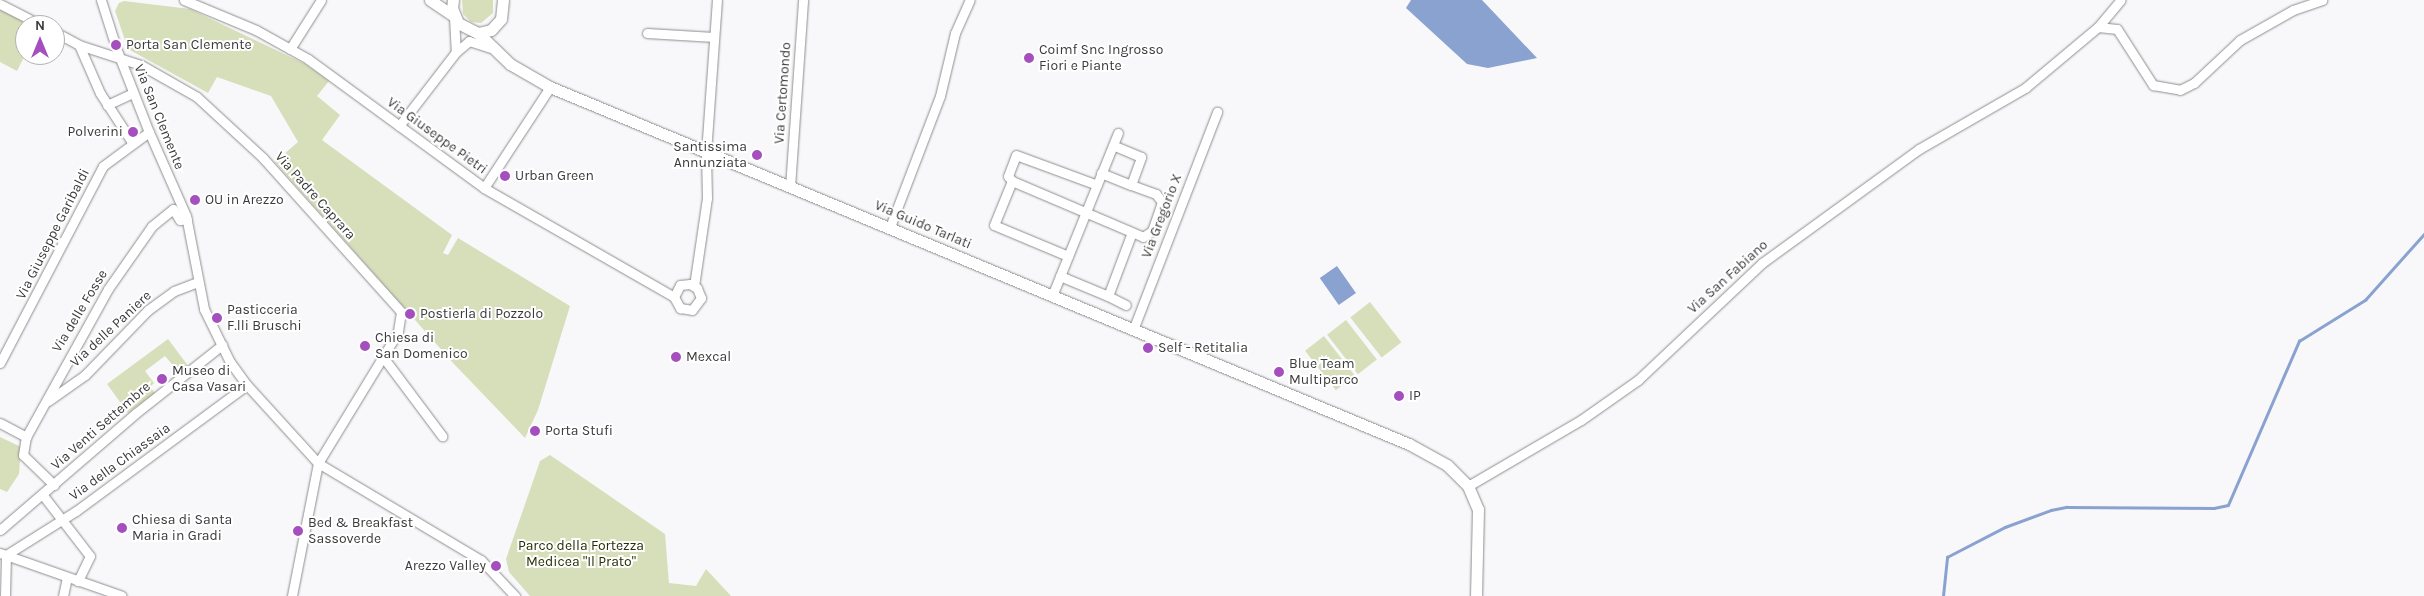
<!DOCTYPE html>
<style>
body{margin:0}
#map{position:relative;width:2424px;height:596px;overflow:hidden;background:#f8f8fb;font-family:Karla,sans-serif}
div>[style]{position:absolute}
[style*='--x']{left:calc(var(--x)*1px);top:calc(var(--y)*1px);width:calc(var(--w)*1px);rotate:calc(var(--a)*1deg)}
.green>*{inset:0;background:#d6dfba;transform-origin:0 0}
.water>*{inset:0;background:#89a2cf;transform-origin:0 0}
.stream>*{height:2.5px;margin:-1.25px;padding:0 1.25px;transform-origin:1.25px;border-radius:1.25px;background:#89a2cf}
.roads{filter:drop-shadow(0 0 1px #8d8d8f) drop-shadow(0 0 1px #8d8d8f)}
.minor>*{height:9px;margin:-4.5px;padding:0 4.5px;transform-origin:4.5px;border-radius:4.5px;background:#fff}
.major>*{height:11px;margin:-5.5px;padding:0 5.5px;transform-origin:5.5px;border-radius:5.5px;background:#fff}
.dots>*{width:14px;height:14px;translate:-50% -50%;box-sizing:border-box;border:2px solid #fff;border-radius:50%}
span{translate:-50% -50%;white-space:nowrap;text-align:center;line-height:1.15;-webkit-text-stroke:4px #fff;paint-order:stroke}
.poi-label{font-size:14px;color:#3b3b3c}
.left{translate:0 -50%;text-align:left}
.right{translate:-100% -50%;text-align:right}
.street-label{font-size:14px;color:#3b3b3c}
.park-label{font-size:14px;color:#272e05}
.north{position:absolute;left:15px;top:15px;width:50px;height:50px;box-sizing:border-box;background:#fff;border:1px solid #b1b1b1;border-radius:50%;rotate:0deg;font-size:14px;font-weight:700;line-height:20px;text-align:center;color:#3b3b3c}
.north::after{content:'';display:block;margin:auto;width:18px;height:22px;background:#a54fbe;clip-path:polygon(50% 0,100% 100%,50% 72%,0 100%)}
</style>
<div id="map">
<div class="green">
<div style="clip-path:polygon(462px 0,493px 0,493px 13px,481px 23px,471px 22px,463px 14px)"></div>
<div style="clip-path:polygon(124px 1px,190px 9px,305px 64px,329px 81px,317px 96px,340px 115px,322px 140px,452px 235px,443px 253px,448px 255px,458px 238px,570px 306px,538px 410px,525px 438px,454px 364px,275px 162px,298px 142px,271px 96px,217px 77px,208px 93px,128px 49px,115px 11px,119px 3px)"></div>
<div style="clip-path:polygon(0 10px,32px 25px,25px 25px,25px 55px,17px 71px,0 62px)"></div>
<div style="left:1370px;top:302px;width:51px;height:25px;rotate:52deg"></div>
<div style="left:1346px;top:320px;width:50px;height:24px;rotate:52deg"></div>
<div style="left:1324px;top:336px;width:50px;height:24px;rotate:52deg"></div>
<div style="clip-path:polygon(168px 339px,189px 367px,180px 374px,165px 356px,145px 371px,154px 383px,150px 387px,155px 393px,128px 413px,107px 384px)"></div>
<div style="clip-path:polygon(0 437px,21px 447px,19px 474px,7px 492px,0 489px)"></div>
<div style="clip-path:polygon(550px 455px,665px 534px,669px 583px,696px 586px,706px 569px,731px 596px,530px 596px,509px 572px,506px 559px,540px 461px)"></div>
</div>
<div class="water">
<div style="clip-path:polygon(1411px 0,1482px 0,1537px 58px,1488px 68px,1467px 64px,1406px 8px)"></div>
<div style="left:1337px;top:266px;width:33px;height:21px;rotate:55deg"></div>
</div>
<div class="stream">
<div style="--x:1943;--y:596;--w:39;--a:-84"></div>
<div style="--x:1947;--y:557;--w:65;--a:-27.3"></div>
<div style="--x:2005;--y:527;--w:49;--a:-20.3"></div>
<div style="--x:2051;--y:510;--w:16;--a:-11"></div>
<div style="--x:2067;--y:507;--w:147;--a:0.4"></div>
<div style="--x:2214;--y:508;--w:14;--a:-12"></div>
<div style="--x:2228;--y:505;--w:179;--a:-66.6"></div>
<div style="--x:2299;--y:341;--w:78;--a:-31.8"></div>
<div style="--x:2365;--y:300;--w:89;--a:-48.2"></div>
</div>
<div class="roads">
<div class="minor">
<div style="--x:101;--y:0;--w:43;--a:72.4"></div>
<div style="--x:184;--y:0;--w:78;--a:22.6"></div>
<div style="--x:256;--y:30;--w:60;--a:29.1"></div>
<div style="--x:308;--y:59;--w:218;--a:36.2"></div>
<div style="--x:484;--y:188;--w:219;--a:29.8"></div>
<div style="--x:674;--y:297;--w:13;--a:61"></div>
<div style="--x:680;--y:308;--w:12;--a:9"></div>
<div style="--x:692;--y:310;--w:15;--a:-53"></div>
<div style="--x:701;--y:298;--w:11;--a:-112"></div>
<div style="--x:697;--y:288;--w:8;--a:-150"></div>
<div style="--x:690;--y:284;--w:10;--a:174"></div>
<div style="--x:680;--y:285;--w:13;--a:117"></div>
<div style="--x:0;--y:4;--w:46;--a:27.1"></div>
<div style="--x:454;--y:17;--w:35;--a:87"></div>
<div style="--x:2098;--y:27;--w:19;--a:6"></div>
<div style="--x:2117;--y:29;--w:67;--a:57.3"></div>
<div style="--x:2153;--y:85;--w:27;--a:10"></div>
<div style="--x:2180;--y:90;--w:16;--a:-27"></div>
<div style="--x:2194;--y:83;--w:63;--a:-43.1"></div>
<div style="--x:2240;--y:40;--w:61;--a:-29.5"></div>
<div style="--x:2293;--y:10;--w:31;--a:-19"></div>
<div style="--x:55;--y:32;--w:27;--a:28"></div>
<div style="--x:79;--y:45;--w:65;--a:17.9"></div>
<div style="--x:141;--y:65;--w:64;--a:29.7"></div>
<div style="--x:197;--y:97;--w:90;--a:42.7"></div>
<div style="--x:263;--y:158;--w:207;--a:48.1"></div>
<div style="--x:401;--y:312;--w:20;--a:99"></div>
<div style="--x:398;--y:332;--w:153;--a:121.4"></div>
<div style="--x:318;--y:463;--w:136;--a:101.1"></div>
<div style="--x:647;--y:33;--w:67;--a:3.4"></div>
<div style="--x:79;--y:45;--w:52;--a:66.4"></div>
<div style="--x:100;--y:93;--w:59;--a:56.9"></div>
<div style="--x:116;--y:48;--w:90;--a:68.6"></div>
<div style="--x:149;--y:132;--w:92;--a:66.2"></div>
<div style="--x:186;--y:216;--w:95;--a:79"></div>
<div style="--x:204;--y:309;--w:59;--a:63.9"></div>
<div style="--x:230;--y:362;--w:29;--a:54"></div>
<div style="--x:247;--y:385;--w:105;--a:47.7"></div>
<div style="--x:318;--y:463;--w:190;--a:30.8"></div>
<div style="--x:481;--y:560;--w:50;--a:46.6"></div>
<div style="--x:290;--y:49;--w:58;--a:-57.7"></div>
<div style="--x:107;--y:105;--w:29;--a:-25"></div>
<div style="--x:399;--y:126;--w:93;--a:-52.4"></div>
<div style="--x:456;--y:52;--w:17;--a:-40"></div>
<div style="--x:469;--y:41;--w:22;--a:18"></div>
<div style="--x:1101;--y:173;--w:32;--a:22"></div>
<div style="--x:1131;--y:185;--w:30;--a:-70"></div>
<div style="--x:1141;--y:157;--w:30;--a:-157"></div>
<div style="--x:1012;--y:181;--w:6;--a:-129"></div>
<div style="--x:1008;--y:176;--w:22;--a:-69"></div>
<div style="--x:1016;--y:155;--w:86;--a:20.3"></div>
<div style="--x:790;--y:187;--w:187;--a:-86"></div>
<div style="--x:484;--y:188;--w:121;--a:-56.8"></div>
<div style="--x:890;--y:227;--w:140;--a:-69.1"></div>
<div style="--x:940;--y:96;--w:65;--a:-76.6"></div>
<div style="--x:955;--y:33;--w:36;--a:-66"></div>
<div style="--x:1068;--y:256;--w:80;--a:-157.3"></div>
<div style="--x:994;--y:225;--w:48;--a:-67.8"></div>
<div style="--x:1012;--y:181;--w:142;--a:23.1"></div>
<div style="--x:1143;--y:237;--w:11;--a:-34"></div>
<div style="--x:1152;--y:231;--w:31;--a:-71"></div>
<div style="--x:1162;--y:202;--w:10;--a:-127"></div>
<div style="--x:1156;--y:194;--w:27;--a:-160"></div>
<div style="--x:1060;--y:276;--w:52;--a:22.6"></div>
<div style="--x:1108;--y:296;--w:68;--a:-69.4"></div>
<div style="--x:694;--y:286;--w:89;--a:-81.6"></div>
<div style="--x:707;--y:198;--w:45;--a:-91.3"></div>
<div style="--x:706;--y:153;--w:153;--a:-85.9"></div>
<div style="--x:1052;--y:296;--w:176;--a:-68"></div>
<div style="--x:1108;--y:296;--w:20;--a:27"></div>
<div style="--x:1133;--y:330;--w:234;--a:-68.9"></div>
<div style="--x:383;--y:357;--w:99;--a:53.2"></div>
<div style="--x:0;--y:363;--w:222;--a:-62.4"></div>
<div style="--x:103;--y:166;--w:57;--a:-36.5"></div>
<div style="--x:48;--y:401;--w:45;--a:-35.1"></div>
<div style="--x:85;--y:375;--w:91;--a:-45.9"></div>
<div style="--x:148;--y:310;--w:32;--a:-36"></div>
<div style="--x:174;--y:291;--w:26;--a:-21"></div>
<div style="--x:0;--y:423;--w:30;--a:28"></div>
<div style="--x:54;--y:485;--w:43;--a:-135.9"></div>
<div style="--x:23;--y:455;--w:18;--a:-81"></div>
<div style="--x:26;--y:437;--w:169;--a:-61"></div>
<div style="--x:108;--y:289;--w:77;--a:-55.1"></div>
<div style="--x:152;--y:226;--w:27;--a:-39"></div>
<div style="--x:173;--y:209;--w:13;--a:58"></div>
<div style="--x:180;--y:220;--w:7;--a:-8"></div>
<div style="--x:1468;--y:486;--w:131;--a:-30.3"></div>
<div style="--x:1581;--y:420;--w:70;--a:-35.1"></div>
<div style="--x:1638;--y:380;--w:170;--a:-43.3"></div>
<div style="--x:1762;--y:263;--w:194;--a:-36"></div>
<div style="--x:1919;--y:149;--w:122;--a:-29.9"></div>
<div style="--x:2025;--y:88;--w:95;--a:-39.9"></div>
<div style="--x:2098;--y:27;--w:35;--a:-50"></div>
<div style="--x:42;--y:494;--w:78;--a:52.3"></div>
<div style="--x:90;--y:556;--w:28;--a:116"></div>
<div style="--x:0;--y:530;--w:179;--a:-40.7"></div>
<div style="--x:136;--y:413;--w:110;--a:-38.3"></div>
<div style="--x:0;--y:553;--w:129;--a:19.4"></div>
<div style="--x:6;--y:555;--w:83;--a:-32.2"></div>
<div style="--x:76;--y:511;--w:212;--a:-36.4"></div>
<div style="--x:5;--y:596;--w:41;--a:-88.6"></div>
<div style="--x:63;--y:596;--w:19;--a:-78"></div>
</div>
<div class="major">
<div style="--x:430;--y:0;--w:29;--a:34"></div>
<div style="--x:453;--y:0;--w:8;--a:97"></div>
<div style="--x:452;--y:8;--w:16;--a:68"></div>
<div style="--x:458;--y:23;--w:22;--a:27"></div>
<div style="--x:478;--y:33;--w:13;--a:-13"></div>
<div style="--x:491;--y:30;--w:15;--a:-48"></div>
<div style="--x:501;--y:19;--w:19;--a:-84"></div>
<div style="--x:478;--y:33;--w:45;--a:44.1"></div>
<div style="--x:510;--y:64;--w:46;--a:29.9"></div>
<div style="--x:550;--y:87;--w:930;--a:22.57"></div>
<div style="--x:1409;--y:444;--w:43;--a:28.9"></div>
<div style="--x:1447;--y:465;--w:30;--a:45"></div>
<div style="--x:1468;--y:486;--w:25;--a:67"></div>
<div style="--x:1478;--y:509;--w:87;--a:91.3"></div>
</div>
</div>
<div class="dots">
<div style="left:116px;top:45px;background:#a54fbe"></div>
<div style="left:1029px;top:58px;background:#a54fbe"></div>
<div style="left:133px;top:132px;background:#a54fbe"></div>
<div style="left:757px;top:155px;background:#a54fbe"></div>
<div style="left:505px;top:176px;background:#a54fbe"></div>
<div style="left:195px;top:200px;background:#a54fbe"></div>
<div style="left:410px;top:314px;background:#a54fbe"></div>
<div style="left:217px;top:318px;background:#a54fbe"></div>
<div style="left:365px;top:346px;background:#a54fbe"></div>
<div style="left:1148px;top:348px;background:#a54fbe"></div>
<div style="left:676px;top:357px;background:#a54fbe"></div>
<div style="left:1279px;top:372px;background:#a54fbe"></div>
<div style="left:162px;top:379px;background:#a54fbe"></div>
<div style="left:1399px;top:396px;background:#a54fbe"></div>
<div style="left:535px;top:431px;background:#a54fbe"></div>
<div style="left:122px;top:528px;background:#a54fbe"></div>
<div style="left:298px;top:531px;background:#a54fbe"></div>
<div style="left:496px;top:566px;background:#a54fbe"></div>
</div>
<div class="poi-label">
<span class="left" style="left:126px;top:45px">Porta San Clemente</span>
<span class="left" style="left:1039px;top:58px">Coimf Snc Ingrosso<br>Fiori e Piante</span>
<span class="right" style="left:123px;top:132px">Polverini</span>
<span class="right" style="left:747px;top:155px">Santissima<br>Annunziata</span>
<span class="left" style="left:515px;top:176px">Urban Green</span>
<span class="left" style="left:205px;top:200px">OU in Arezzo</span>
<span class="left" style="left:227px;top:318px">Pasticceria<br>F.lli Bruschi</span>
<span class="left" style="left:420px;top:314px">Postierla di Pozzolo</span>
<span class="left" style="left:375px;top:346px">Chiesa di<br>San Domenico</span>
<span class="left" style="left:1158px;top:348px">Self - Retitalia</span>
<span class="left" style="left:686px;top:357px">Mexcal</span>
<span class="left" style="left:1289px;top:372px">Blue Team<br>Multiparco</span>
<span class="left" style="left:172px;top:379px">Museo di<br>Casa Vasari</span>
<span class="left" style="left:1409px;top:396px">IP</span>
<span class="left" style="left:545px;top:431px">Porta Stufi</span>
<span class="left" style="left:132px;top:528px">Chiesa di Santa<br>Maria in Gradi</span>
<span class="left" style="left:308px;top:531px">Bed &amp; Breakfast<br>Sassoverde</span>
<span class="right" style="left:486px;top:566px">Arezzo Valley</span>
</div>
<div class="street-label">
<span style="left:783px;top:93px;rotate:-86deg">Via Certomondo</span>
<span style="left:159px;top:117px;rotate:68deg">Via San Clemente</span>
<span style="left:437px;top:136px;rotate:36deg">Via Giuseppe Pietri</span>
<span style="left:315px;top:196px;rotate:48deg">Via Padre Caprara</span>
<span style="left:1162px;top:216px;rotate:-69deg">Via Gregorio X</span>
<span style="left:923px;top:225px;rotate:23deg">Via Guido Tarlati</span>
<span style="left:53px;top:234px;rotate:-63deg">Via Giuseppe Garibaldi</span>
<span style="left:1728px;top:277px;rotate:-42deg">Via San Fabiano</span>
<span style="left:80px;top:311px;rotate:-59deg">Via delle Fosse</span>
<span style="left:111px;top:329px;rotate:-43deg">Via delle Paniere</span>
<span style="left:101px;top:426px;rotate:-41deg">Via Venti Settembre</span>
<span style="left:120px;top:462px;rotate:-36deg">Via della Chiassaia</span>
</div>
<div class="park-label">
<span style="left:581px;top:554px">Parco della Fortezza<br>Medicea "Il Prato"</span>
</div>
<div class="north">N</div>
</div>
